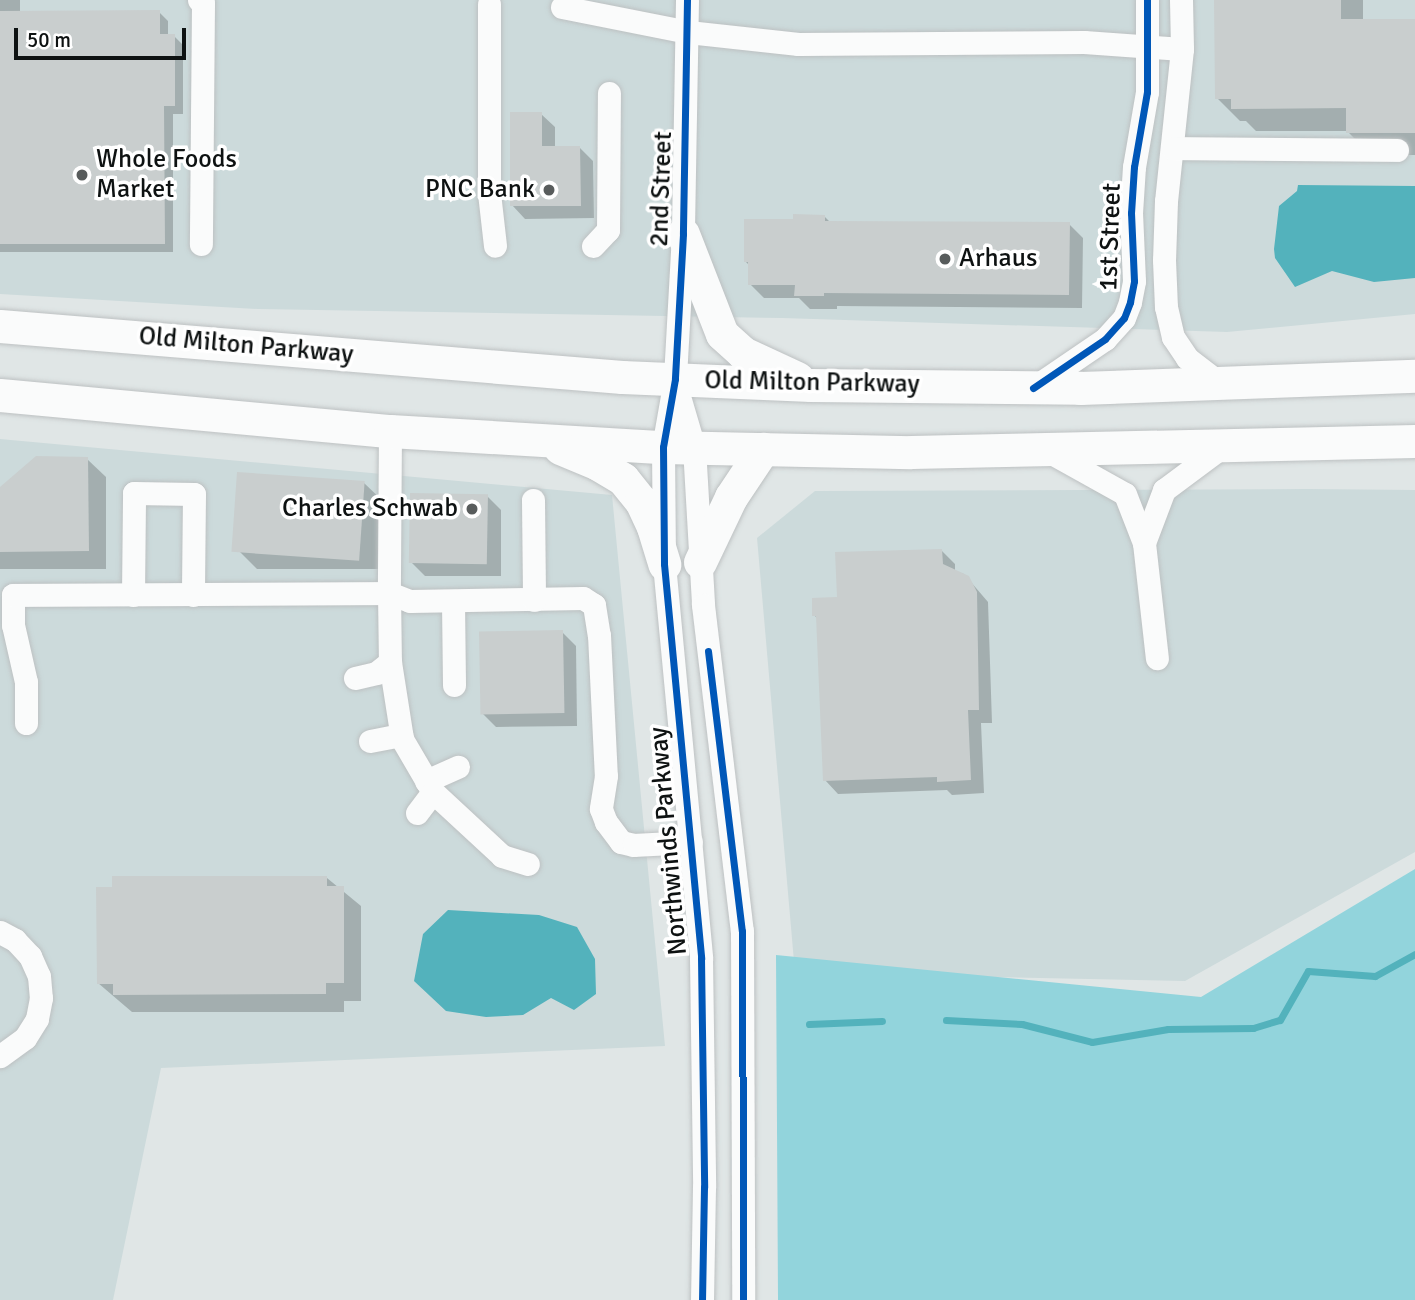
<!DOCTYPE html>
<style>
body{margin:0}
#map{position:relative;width:1415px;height:1300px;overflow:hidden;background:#e0e6e6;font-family:Signika,sans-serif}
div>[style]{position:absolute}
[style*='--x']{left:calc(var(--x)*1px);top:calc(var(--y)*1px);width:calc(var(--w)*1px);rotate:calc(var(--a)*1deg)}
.built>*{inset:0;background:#ccdadb}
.forest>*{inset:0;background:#92d4dc}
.water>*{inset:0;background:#53b2bc}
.shadow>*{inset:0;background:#0003}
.stream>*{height:7px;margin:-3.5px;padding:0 3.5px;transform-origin:3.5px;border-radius:3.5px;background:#53b2bc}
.building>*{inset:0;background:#c9cece;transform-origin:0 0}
.roads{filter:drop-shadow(0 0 2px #bdc1c2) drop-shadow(0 0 2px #bdc1c2)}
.minor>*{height:23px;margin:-11.5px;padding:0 11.5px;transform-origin:11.5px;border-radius:11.5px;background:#fafbfb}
.highway>*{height:33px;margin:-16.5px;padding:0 16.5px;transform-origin:16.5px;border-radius:16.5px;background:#fafbfb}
.cycleway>*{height:7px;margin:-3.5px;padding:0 3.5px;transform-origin:3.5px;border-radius:3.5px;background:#0057b8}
.dots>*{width:19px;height:19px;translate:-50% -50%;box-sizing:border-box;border:4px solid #fff;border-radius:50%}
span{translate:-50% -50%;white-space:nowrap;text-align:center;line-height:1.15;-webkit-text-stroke:7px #fff;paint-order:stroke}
.poi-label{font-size:26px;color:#0e1212}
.left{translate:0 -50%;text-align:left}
.right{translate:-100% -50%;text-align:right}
.street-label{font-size:26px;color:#0e1212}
.scale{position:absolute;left:14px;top:28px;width:172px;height:32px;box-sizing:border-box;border:4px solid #0e1212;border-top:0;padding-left:9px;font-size:21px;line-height:24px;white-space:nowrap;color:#0e1212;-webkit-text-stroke:5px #fff;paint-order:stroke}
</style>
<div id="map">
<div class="built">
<div style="clip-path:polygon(0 0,1415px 0,1415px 314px,1227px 332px,782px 318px,258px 309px,0 294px)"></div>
<div style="clip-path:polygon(0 439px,612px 495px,665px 1046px,161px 1068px,113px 1300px,0 1300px)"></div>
<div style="clip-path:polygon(1307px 489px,1415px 490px,1415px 852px,1185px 981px,795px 973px,757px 538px,815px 491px)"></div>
</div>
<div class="forest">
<div style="clip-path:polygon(1415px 869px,1415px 1300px,778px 1300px,776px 955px,1201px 997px)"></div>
</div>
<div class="water">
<div style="clip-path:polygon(1298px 185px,1415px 186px,1415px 278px,1374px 282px,1332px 271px,1295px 287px,1275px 258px,1274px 249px,1279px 206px,1297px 191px)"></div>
<div style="clip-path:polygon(448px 910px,539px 915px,577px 927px,595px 959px,596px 994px,574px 1010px,551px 998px,523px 1015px,486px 1017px,446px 1011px,414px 981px,423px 934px)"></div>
</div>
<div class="shadow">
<div style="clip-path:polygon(0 0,20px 0,20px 13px,159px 12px,168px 21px,168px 36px,174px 36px,183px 45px,183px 114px,173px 114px,173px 252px,0 252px)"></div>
<div style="clip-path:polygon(1216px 0,1363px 0,1363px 21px,1415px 21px,1415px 155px,1371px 155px,1347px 131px,1256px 131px,1246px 121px,1240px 121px,1217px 98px)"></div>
<div style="clip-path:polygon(541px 114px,555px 127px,555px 148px,580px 148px,593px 161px,594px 218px,525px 219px,512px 205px)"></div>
<div style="clip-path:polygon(824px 216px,830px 222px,1069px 224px,1083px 238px,1082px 308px,837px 306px,837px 309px,810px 309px,799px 298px,764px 298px,750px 284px,750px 266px,745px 261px,795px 221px)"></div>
<div style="clip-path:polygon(87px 459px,106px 477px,106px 569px,0 569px,0 489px)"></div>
<div style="clip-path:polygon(364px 483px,383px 501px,383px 569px,257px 569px,239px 551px)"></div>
<div style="clip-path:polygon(487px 496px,501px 510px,501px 576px,425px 576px,411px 562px)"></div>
<div style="clip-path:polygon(941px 550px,955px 564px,955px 571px,964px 574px,988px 602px,992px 723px,981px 723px,984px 793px,952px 795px,947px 790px,838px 794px,825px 780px,818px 619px,814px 615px,839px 599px)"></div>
<div style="clip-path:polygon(562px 632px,576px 646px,577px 726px,496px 727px,482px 713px)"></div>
<div style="clip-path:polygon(327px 878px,361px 906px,361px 1001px,344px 1001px,344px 1012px,132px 1012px,98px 983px)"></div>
</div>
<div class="stream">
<div style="--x:946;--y:1020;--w:76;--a:3"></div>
<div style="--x:1022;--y:1024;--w:72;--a:14.4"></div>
<div style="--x:1092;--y:1042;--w:77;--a:-9.7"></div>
<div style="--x:1168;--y:1029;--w:85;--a:-0.7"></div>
<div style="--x:1253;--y:1028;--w:28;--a:-17"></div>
<div style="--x:1280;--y:1020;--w:56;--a:-60.3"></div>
<div style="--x:1308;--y:971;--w:67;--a:4.3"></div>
<div style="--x:1375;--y:976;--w:46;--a:-28.8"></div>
<div style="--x:809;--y:1024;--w:73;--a:-2.4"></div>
</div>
<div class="building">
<div style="clip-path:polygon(1214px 0,1341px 0,1341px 19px,1415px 19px,1415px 133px,1346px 133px,1346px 108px,1231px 109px,1231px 99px,1215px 99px)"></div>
<div style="clip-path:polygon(160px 10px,160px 34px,175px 34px,175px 106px,164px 106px,165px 244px,0 244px,0 11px)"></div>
<div style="clip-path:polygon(510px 112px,542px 112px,542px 146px,580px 146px,581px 206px,510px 206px)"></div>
<div style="clip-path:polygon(793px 214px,825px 215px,825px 221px,1070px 222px,1069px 295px,824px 293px,824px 296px,794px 296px,795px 285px,748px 285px,748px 262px,744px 262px,744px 219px,793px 219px)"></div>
<div style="clip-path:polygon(36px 456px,88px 457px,89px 551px,0 552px,0 487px)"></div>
<div style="left:237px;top:472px;width:128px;height:80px;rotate:4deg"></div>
<div style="left:410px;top:493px;width:78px;height:70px;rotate:1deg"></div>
<div style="clip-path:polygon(942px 549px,943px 564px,969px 576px,977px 592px,979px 710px,968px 710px,971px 780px,937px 782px,937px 777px,823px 781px,816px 616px,812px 616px,812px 598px,837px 597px,835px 552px)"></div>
<div style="left:563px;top:630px;width:83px;height:84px;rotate:89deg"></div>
<div style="clip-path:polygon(112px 876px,327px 876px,327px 886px,344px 886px,344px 983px,326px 983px,326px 994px,113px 995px,113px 984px,97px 984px,96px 887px,112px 887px)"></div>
</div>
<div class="roads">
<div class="minor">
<div style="--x:199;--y:0;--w:5;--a:37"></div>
<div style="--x:203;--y:3;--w:241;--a:90.5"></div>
<div style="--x:687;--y:0;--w:234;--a:91"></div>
<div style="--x:683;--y:234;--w:145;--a:93.2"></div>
<div style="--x:675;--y:379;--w:69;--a:100"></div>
<div style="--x:663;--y:447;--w:117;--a:89.5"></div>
<div style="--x:664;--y:564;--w:396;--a:84.6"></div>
<div style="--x:701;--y:958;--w:229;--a:89.2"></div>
<div style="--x:704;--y:1187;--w:113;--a:91"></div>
<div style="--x:1181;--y:0;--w:49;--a:88.8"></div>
<div style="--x:1182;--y:49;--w:153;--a:96"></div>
<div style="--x:1166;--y:201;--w:59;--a:91.9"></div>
<div style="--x:1164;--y:260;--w:47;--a:87.6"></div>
<div style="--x:1166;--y:307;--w:31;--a:77"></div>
<div style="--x:1173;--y:337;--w:25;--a:56"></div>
<div style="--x:1187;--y:358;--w:44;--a:37.6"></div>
<div style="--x:489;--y:4;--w:189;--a:90"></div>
<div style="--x:489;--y:193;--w:53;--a:83.5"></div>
<div style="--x:562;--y:7;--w:128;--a:11.2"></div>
<div style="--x:688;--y:32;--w:111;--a:6.2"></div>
<div style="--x:798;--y:44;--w:286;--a:-0.4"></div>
<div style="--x:1084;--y:42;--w:98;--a:4.1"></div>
<div style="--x:1172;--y:148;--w:225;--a:0.5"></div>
<div style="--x:593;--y:246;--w:22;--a:-47"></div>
<div style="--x:608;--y:230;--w:137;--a:-89.6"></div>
<div style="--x:676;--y:386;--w:64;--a:73.6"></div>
<div style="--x:694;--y:447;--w:158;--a:86.7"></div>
<div style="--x:703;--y:605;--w:328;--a:83.2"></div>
<div style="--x:742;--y:931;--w:369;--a:89.8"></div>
<div style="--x:1033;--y:388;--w:87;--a:-34.2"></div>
<div style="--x:1105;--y:339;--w:28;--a:-48"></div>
<div style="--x:1124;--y:318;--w:17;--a:-69"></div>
<div style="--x:1130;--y:302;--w:21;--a:-79"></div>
<div style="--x:1134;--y:281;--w:68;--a:-92.5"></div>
<div style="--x:1131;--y:213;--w:46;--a:-86.3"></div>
<div style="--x:1134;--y:167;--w:76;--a:-80.2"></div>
<div style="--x:1147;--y:92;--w:92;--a:-90"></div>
<div style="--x:390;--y:431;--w:162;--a:90.4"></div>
<div style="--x:389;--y:593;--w:22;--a:21"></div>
<div style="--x:410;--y:601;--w:173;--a:-1"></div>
<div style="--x:583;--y:598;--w:13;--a:32"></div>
<div style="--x:594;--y:605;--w:30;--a:81"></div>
<div style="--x:599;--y:635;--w:141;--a:87.2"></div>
<div style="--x:606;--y:776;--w:33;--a:99"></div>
<div style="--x:601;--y:809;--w:14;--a:69"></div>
<div style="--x:606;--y:822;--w:25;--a:53"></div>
<div style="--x:621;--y:842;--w:13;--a:13"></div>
<div style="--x:634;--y:845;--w:57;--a:-3"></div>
<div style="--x:1046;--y:450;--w:90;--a:29.1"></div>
<div style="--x:1125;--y:494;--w:53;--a:68.8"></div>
<div style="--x:1144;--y:543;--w:116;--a:83.6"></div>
<div style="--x:533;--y:500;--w:100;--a:89.4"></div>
<div style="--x:1144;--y:543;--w:57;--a:-69.3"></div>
<div style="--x:1164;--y:490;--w:72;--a:-36.6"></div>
<div style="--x:133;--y:595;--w:102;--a:-89.4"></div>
<div style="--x:134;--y:493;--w:60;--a:1"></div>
<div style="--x:194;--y:494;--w:101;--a:90.6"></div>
<div style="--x:453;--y:602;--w:83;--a:89.3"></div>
<div style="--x:355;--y:678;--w:22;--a:-13"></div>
<div style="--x:376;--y:673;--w:18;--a:-38"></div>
<div style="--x:26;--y:723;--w:41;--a:-90"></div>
<div style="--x:26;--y:682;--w:58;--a:-102.8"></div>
<div style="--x:13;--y:625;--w:30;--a:-90"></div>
<div style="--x:13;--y:595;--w:376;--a:-0.3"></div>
<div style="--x:389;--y:593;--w:69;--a:89.2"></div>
<div style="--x:390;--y:662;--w:78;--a:81.1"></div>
<div style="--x:402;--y:739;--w:61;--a:59.7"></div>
<div style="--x:433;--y:792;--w:94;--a:42.8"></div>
<div style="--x:502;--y:856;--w:27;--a:17"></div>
<div style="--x:370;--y:741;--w:32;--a:-11"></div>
<div style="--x:426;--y:781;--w:35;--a:-24"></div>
<div style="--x:417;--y:813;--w:26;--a:-53"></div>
<div style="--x:0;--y:932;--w:17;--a:28"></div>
<div style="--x:15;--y:940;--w:22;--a:47"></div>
<div style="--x:30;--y:956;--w:22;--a:66"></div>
<div style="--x:39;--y:976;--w:22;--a:85"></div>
<div style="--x:41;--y:998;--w:21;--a:101"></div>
<div style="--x:37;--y:1019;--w:22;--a:122"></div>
<div style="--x:25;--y:1038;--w:31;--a:144"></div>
</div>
<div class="highway">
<div style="--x:683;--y:234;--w:107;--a:68.7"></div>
<div style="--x:722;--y:334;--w:28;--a:42"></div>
<div style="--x:743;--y:353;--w:60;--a:24.8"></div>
<div style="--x:0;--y:326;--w:624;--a:4.69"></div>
<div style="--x:622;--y:377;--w:189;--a:2.4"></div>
<div style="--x:811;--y:385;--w:269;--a:0.6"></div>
<div style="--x:1080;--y:388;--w:335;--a:-2.1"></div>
<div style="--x:0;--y:395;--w:392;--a:5.3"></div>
<div style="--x:390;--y:431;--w:273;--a:3.4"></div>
<div style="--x:663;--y:447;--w:248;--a:1.2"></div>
<div style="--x:911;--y:452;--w:504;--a:-1.25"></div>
<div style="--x:560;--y:448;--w:41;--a:22.8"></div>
<div style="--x:598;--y:464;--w:29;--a:31"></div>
<div style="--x:623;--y:479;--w:28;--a:51"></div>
<div style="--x:641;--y:501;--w:29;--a:65"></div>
<div style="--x:653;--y:527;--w:39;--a:73"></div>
<div style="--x:700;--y:562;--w:72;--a:-64.5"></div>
<div style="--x:731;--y:497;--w:58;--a:-56.3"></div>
</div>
</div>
<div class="cycleway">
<div style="--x:687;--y:0;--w:234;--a:91"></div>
<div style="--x:683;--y:234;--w:145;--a:93.2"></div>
<div style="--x:675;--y:379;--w:69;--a:100"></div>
<div style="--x:663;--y:447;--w:117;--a:89.5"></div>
<div style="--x:664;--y:564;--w:396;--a:84.6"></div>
<div style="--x:701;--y:958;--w:229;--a:89.2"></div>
<div style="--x:704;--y:1187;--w:113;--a:91"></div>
<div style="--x:1033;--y:388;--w:87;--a:-34.2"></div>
<div style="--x:1105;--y:339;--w:28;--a:-48"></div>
<div style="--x:1124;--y:318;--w:17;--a:-69"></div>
<div style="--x:1130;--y:302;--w:21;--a:-79"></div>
<div style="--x:1134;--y:281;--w:68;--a:-92.5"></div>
<div style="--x:1131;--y:213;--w:46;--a:-86.3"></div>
<div style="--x:1134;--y:167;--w:76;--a:-80.2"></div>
<div style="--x:1147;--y:92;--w:92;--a:-90"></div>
<div style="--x:708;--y:651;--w:282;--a:83.1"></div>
<div style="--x:742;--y:931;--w:369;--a:89.8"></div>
</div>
<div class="dots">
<div style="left:82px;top:175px;background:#585c5c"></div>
<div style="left:549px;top:190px;background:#585c5c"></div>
<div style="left:945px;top:259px;background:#585c5c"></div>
<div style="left:472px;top:509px;background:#585c5c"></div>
</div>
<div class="poi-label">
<span class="left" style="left:96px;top:175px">Whole Foods<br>Market</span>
<span class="right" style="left:535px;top:190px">PNC Bank</span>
<span class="left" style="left:959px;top:259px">Arhaus</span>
<span class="right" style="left:458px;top:509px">Charles Schwab</span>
</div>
<div class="street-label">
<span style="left:662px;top:189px;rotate:-88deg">2nd Street</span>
<span style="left:1111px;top:237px;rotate:-88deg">1st Street</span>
<span style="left:246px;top:346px;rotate:5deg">Old Milton Parkway</span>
<span style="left:812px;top:383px;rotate:1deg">Old Milton Parkway</span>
<span style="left:669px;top:841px;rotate:-95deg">Northwinds Parkway</span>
</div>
<div class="scale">50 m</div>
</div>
